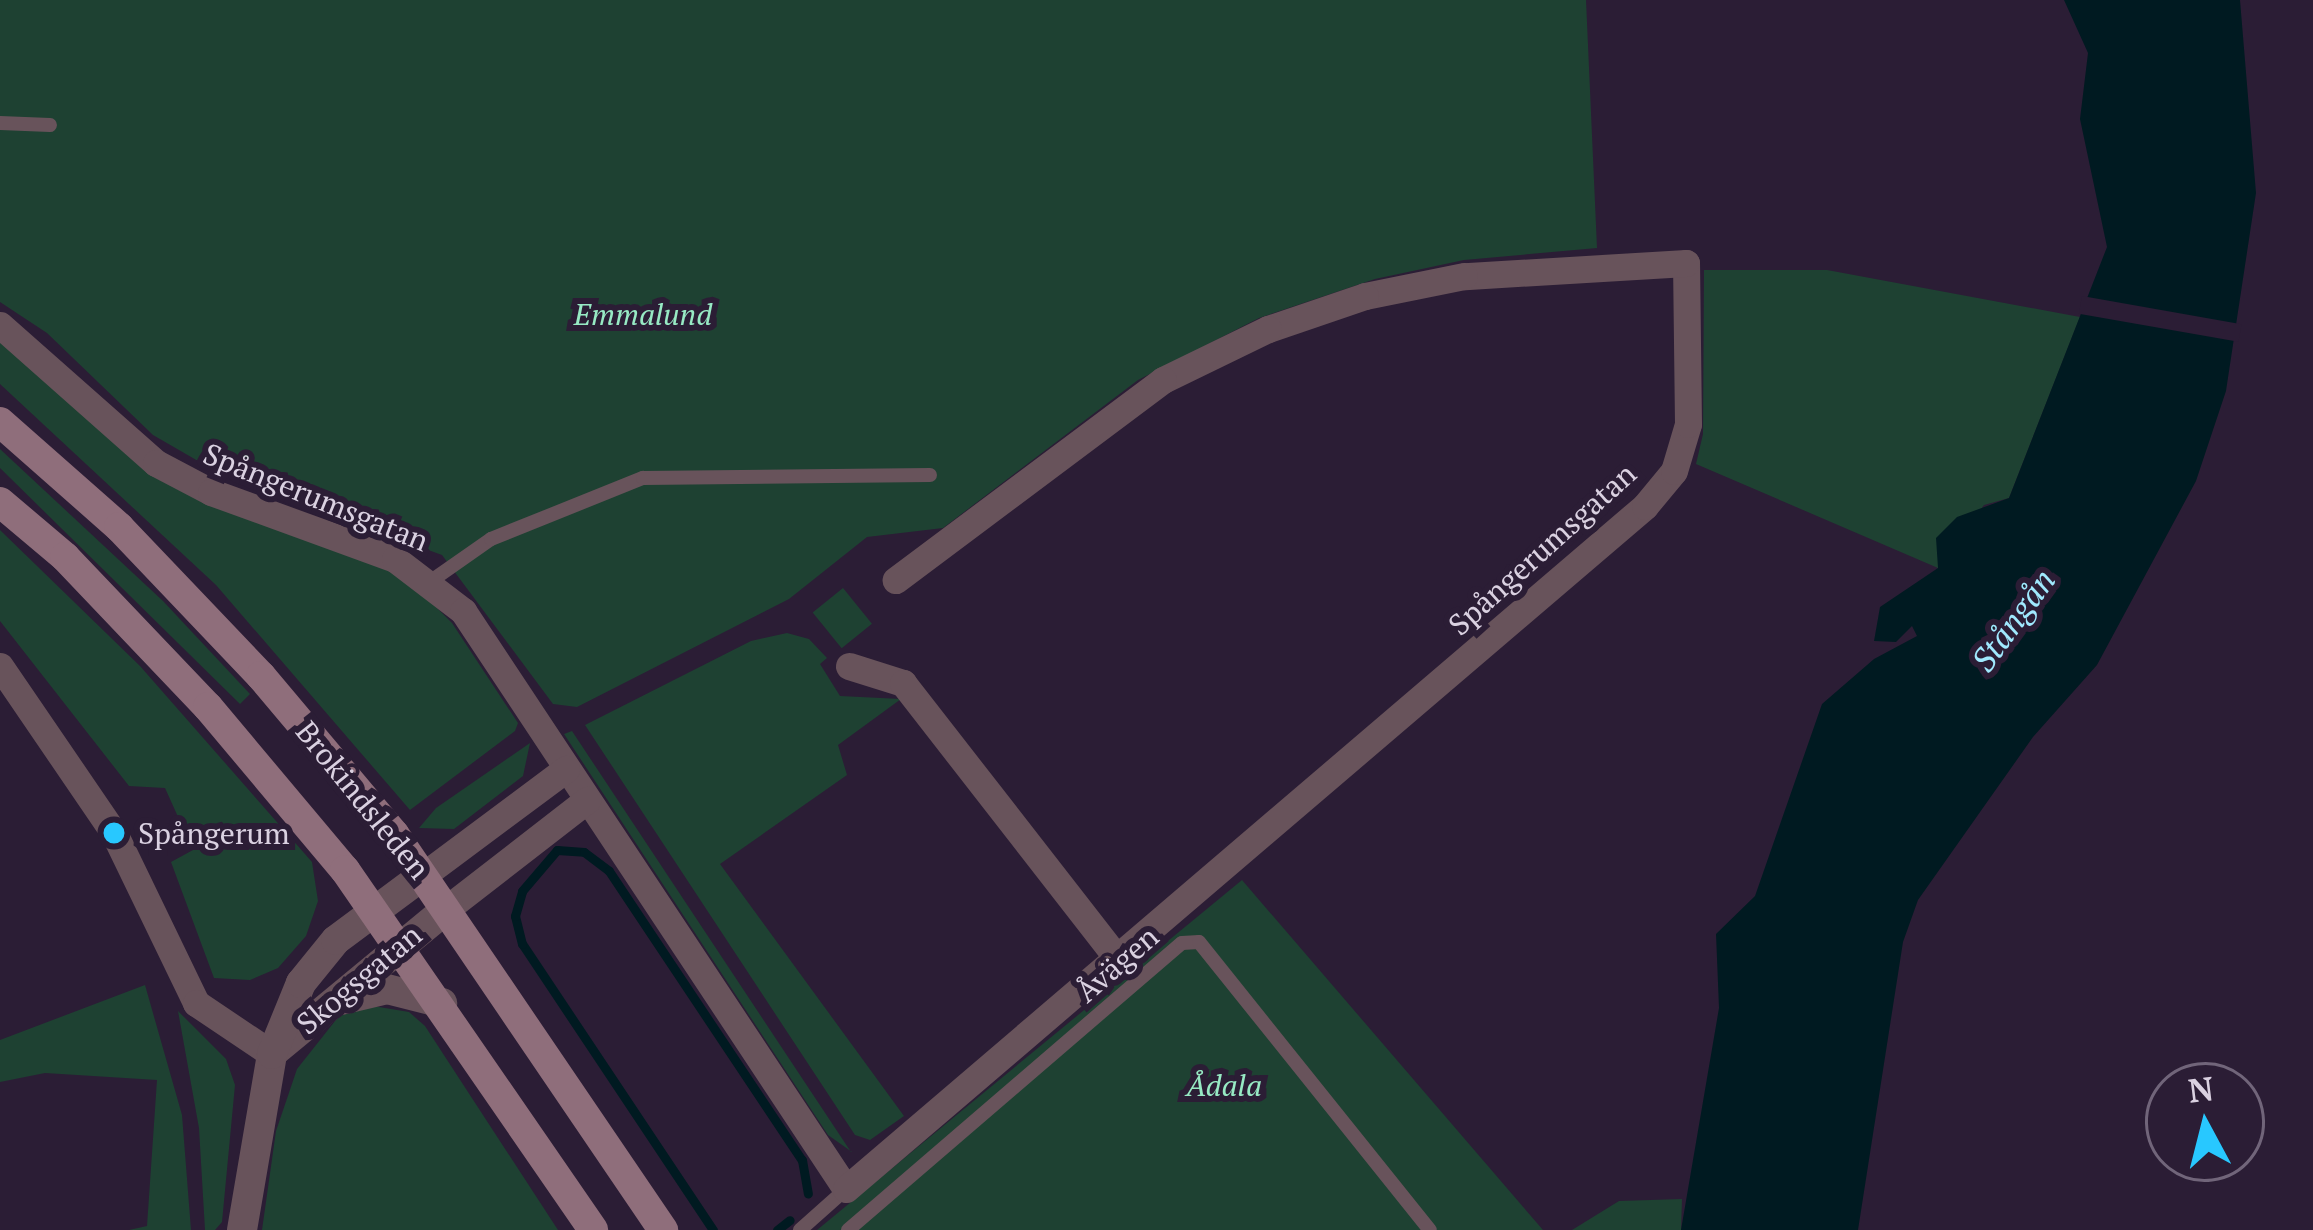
<!DOCTYPE html>
<meta charset="utf-8">
<style>
body{margin:0}
#map{position:relative;width:2313px;height:1230px;overflow:hidden;background:#2b1d35;font-family:"PT Serif",serif}
div>[style]{position:absolute}
[style*='--x']{left:calc(var(--x)*1px);top:calc(var(--y)*1px);width:calc(var(--w)*1px);rotate:calc(var(--a)*1deg)}
.green>*{inset:0;background:#1e4132;transform-origin:0 0}
.water>*{inset:0;background:#001a21}
.pier>*{inset:0;background:#2b1d35;transform-origin:0 0}
.stream>*{height:9px;margin:-4.5px;padding:0 4.5px;transform-origin:4.5px;border-radius:4.5px;background:#001a21}
.service>*{height:14px;margin:-7px;padding:0 7px;transform-origin:7px;border-radius:7px;background:#68535b}
.minor>*{height:27px;margin:-13.5px;padding:0 13.5px;transform-origin:13.5px;border-radius:13.5px;background:#68535b}
.tertiary>*{height:30px;margin:-15px;padding:0 15px;transform-origin:15px;border-radius:15px;background:#68535b}
.secondary>*{height:30px;margin:-15px;padding:0 15px;transform-origin:15px;border-radius:15px;background:#8f6e7b}
.dots>*{width:33px;height:33px;translate:-50% -50%;box-sizing:border-box;border:6px solid #2b1d35;border-radius:50%}
span{translate:-50% -50%;white-space:nowrap;text-align:center;line-height:1.15;-webkit-text-stroke:12px #2b1d35;paint-order:stroke}
.park-label{font-size:30px;color:#97eac4;font-style:italic}
.street-label{font-size:30px;color:#dad1e1}
.poi-label{font-size:30px;color:#dad1e1}
.left{translate:0 -50%;text-align:left}
.water-label{font-size:33px;color:#a0e9fe;font-style:italic}
.north{position:absolute;left:2145px;top:1062px;width:120px;height:120px;box-sizing:border-box;background:#2b1d35;border:3px solid #71657a;border-radius:50%;rotate:353deg;font-size:33px;font-weight:700;line-height:48px;text-align:center;color:#dad1e1}
.north::after{content:'';display:block;margin:auto;width:42px;height:54px;background:#28c8ff;clip-path:polygon(50% 0,100% 100%,50% 72%,0 100%)}
</style>
<div id="map">
<div class="green">
<div style="clip-path:polygon(0 0,1586px 0,1597px 248px,1464px 260px,1375px 279px,1259px 318px,1138px 380px,943px 528px,867px 537px,789px 599px,577px 707px,553px 704px,442px 555px,224px 476px,153px 435px,47px 333px,0 302px)"></div>
<div style="clip-path:polygon(1704px 270px,1827px 270px,2080px 317px,2009px 498px,1984px 505px,1938px 568px,1696px 464px,1703px 434px)"></div>
<div style="clip-path:polygon(0 340px,163px 482px,392px 571px,420px 591px,452px 623px,518px 723px,515px 731px,410px 810px,216px 585px,0 384px)"></div>
<div style="clip-path:polygon(0 449px,163px 601px,250px 694px,240px 704px,0 468px)"></div>
<div style="clip-path:polygon(0 530px,140px 666px,312px 862px,318px 901px,306px 936px,278px 968px,250px 980px,214px 978px,171px 862px,193px 850px,165px 788px,129px 786px,0 621px)"></div>
<div style="left:843px;top:588px;width:46px;height:39px;rotate:51deg"></div>
<div style="clip-path:polygon(787px 633px,809px 639px,827px 658px,820px 664px,840px 696px,901px 699px,838px 745px,847px 775px,720px 864px,904px 1116px,870px 1140px,855px 1135px,585px 725px,751px 641px)"></div>
<div style="clip-path:polygon(572px 731px,851px 1152px,852px 1152px,828px 1135px,564px 734px)"></div>
<div style="clip-path:polygon(530px 743px,523px 776px,454px 829px,419px 828px,436px 808px)"></div>
<div style="clip-path:polygon(1242px 880px,1543px 1230px,817px 1230px)"></div>
<div style="clip-path:polygon(145px 985px,182px 1115px,191px 1230px,129px 1230px,147px 1226px,157px 1080px,45px 1073px,0 1082px,0 1040px)"></div>
<div style="clip-path:polygon(373px 1006px,409px 1012px,425px 1026px,558px 1230px,262px 1230px,276px 1131px,297px 1069px,339px 1016px)"></div>
<div style="clip-path:polygon(178px 1011px,226px 1059px,235px 1085px,222px 1222px,215px 1230px,205px 1230px,199px 1128px)"></div>
<div style="clip-path:polygon(1682px 1199px,1681px 1230px,1572px 1230px,1619px 1201px)"></div>
</div>
<div class="water">
<div style="clip-path:polygon(2064px 0,2240px 0,2256px 193px,2226px 391px,2196px 481px,2097px 665px,2033px 737px,1918px 900px,1903px 942px,1858px 1230px,1681px 1230px,1719px 1008px,1716px 934px,1755px 896px,1822px 704px,1874px 659px,1917px 636px,1912px 626px,1896px 642px,1874px 641px,1880px 607px,1938px 568px,1936px 538px,1957px 517px,2009px 498px,2107px 247px,2080px 119px,2088px 53px)"></div>
</div>
<div class="pier">
<div style="left:2082px;top:296px;width:162px;height:18px;rotate:10deg"></div>
</div>
<div class="stream">
<div style="--x:713;--y:1230;--w:344;--a:-123.7"></div>
<div style="--x:522;--y:944;--w:29;--a:-104"></div>
<div style="--x:515;--y:916;--w:26;--a:-74"></div>
<div style="--x:522;--y:891;--w:54;--a:-49.5"></div>
<div style="--x:557;--y:850;--w:27;--a:4"></div>
<div style="--x:584;--y:852;--w:31;--a:37"></div>
<div style="--x:609;--y:871;--w:348;--a:56.3"></div>
<div style="--x:802;--y:1160;--w:34;--a:80"></div>
<div style="--x:777;--y:1230;--w:16;--a:-38"></div>
</div>
<div class="service">
<div style="--x:0;--y:123;--w:50;--a:2.3"></div>
<div style="--x:431;--y:581;--w:73;--a:-35"></div>
<div style="--x:491;--y:539;--w:164;--a:-21.9"></div>
<div style="--x:643;--y:478;--w:287;--a:-0.6"></div>
<div style="--x:800;--y:1230;--w:62;--a:-41.7"></div>
<div style="--x:848;--y:1230;--w:440;--a:-40.7"></div>
<div style="--x:1182;--y:943;--w:17;--a:-3"></div>
<div style="--x:1199;--y:942;--w:369;--a:51.3"></div>
</div>
<div class="minor">
<div style="--x:0;--y:325;--w:208;--a:41.5"></div>
<div style="--x:156;--y:463;--w:62;--a:27.8"></div>
<div style="--x:211;--y:492;--w:196;--a:20"></div>
<div style="--x:395;--y:559;--w:86;--a:37.4"></div>
<div style="--x:463;--y:611;--w:693;--a:56.47"></div>
<div style="--x:846;--y:1189;--w:1051;--a:-40.52"></div>
<div style="--x:1645;--y:506;--w:45;--a:-50.4"></div>
<div style="--x:1674;--y:471;--w:49;--a:-73.4"></div>
<div style="--x:1688;--y:424;--w:161;--a:-90.7"></div>
<div style="--x:1686;--y:263;--w:222;--a:176.6"></div>
<div style="--x:1464;--y:276;--w:101;--a:168.6"></div>
<div style="--x:1365;--y:296;--w:102;--a:161.2"></div>
<div style="--x:1268;--y:329;--w:117;--a:154.1"></div>
<div style="--x:1163;--y:380;--w:334;--a:143.2"></div>
<div style="--x:0;--y:666;--w:202;--a:55.7"></div>
<div style="--x:114;--y:833;--w:189;--a:64.2"></div>
<div style="--x:196;--y:1003;--w:92;--a:33.9"></div>
<div style="--x:849;--y:666;--w:57;--a:17.5"></div>
<div style="--x:903;--y:683;--w:351;--a:52.1"></div>
<div style="--x:425;--y:874;--w:176;--a:-36.7"></div>
<div style="--x:449;--y:907;--w:175;--a:-37.8"></div>
</div>
<div class="tertiary">
<div style="--x:337;--y:1001;--w:51;--a:-13.5"></div>
<div style="--x:387;--y:989;--w:57;--a:14.3"></div>
<div style="--x:276;--y:1050;--w:224;--a:-39.6"></div>
<div style="--x:242;--y:1230;--w:179;--a:-80.3"></div>
<div style="--x:272;--y:1054;--w:77;--a:-67.8"></div>
<div style="--x:301;--y:983;--w:55;--a:-50.9"></div>
<div style="--x:336;--y:940;--w:111;--a:-36.6"></div>
</div>
<div class="secondary">
<div style="--x:0;--y:422;--w:159;--a:41.4"></div>
<div style="--x:119;--y:527;--w:206;--a:46.4"></div>
<div style="--x:261;--y:676;--w:207;--a:49.9"></div>
<div style="--x:394;--y:834;--w:479;--a:55.8"></div>
<div style="--x:0;--y:502;--w:85;--a:40.2"></div>
<div style="--x:65;--y:557;--w:207;--a:46.4"></div>
<div style="--x:208;--y:707;--w:213;--a:50"></div>
<div style="--x:345;--y:870;--w:437;--a:55.4"></div>
</div>
<div class="dots">
<div style="left:114px;top:833px;background:#28c8ff"></div>
</div>
<div class="park-label">
<span style="left:643px;top:314px">Emmalund</span>
<span style="left:1224px;top:1085px">Ådala</span>
</div>
<div class="street-label">
<span style="left:316px;top:497px;rotate:22deg">Spångerumsgatan</span>
<span style="left:1542px;top:549px;rotate:-42deg">Spångerumsgatan</span>
<span style="left:363px;top:800px;rotate:51deg">Brokindsleden</span>
<span style="left:1117px;top:964px;rotate:-41deg">Åvägen</span>
<span style="left:359px;top:979px;rotate:-40deg">Skogsgatan</span>
</div>
<div class="poi-label">
<span class="left" style="left:138px;top:833px">Spångerum</span>
</div>
<div class="water-label">
<span style="left:2013px;top:620px;rotate:-54deg">Stångån</span>
</div>
<div class="north">N</div>
</div>
